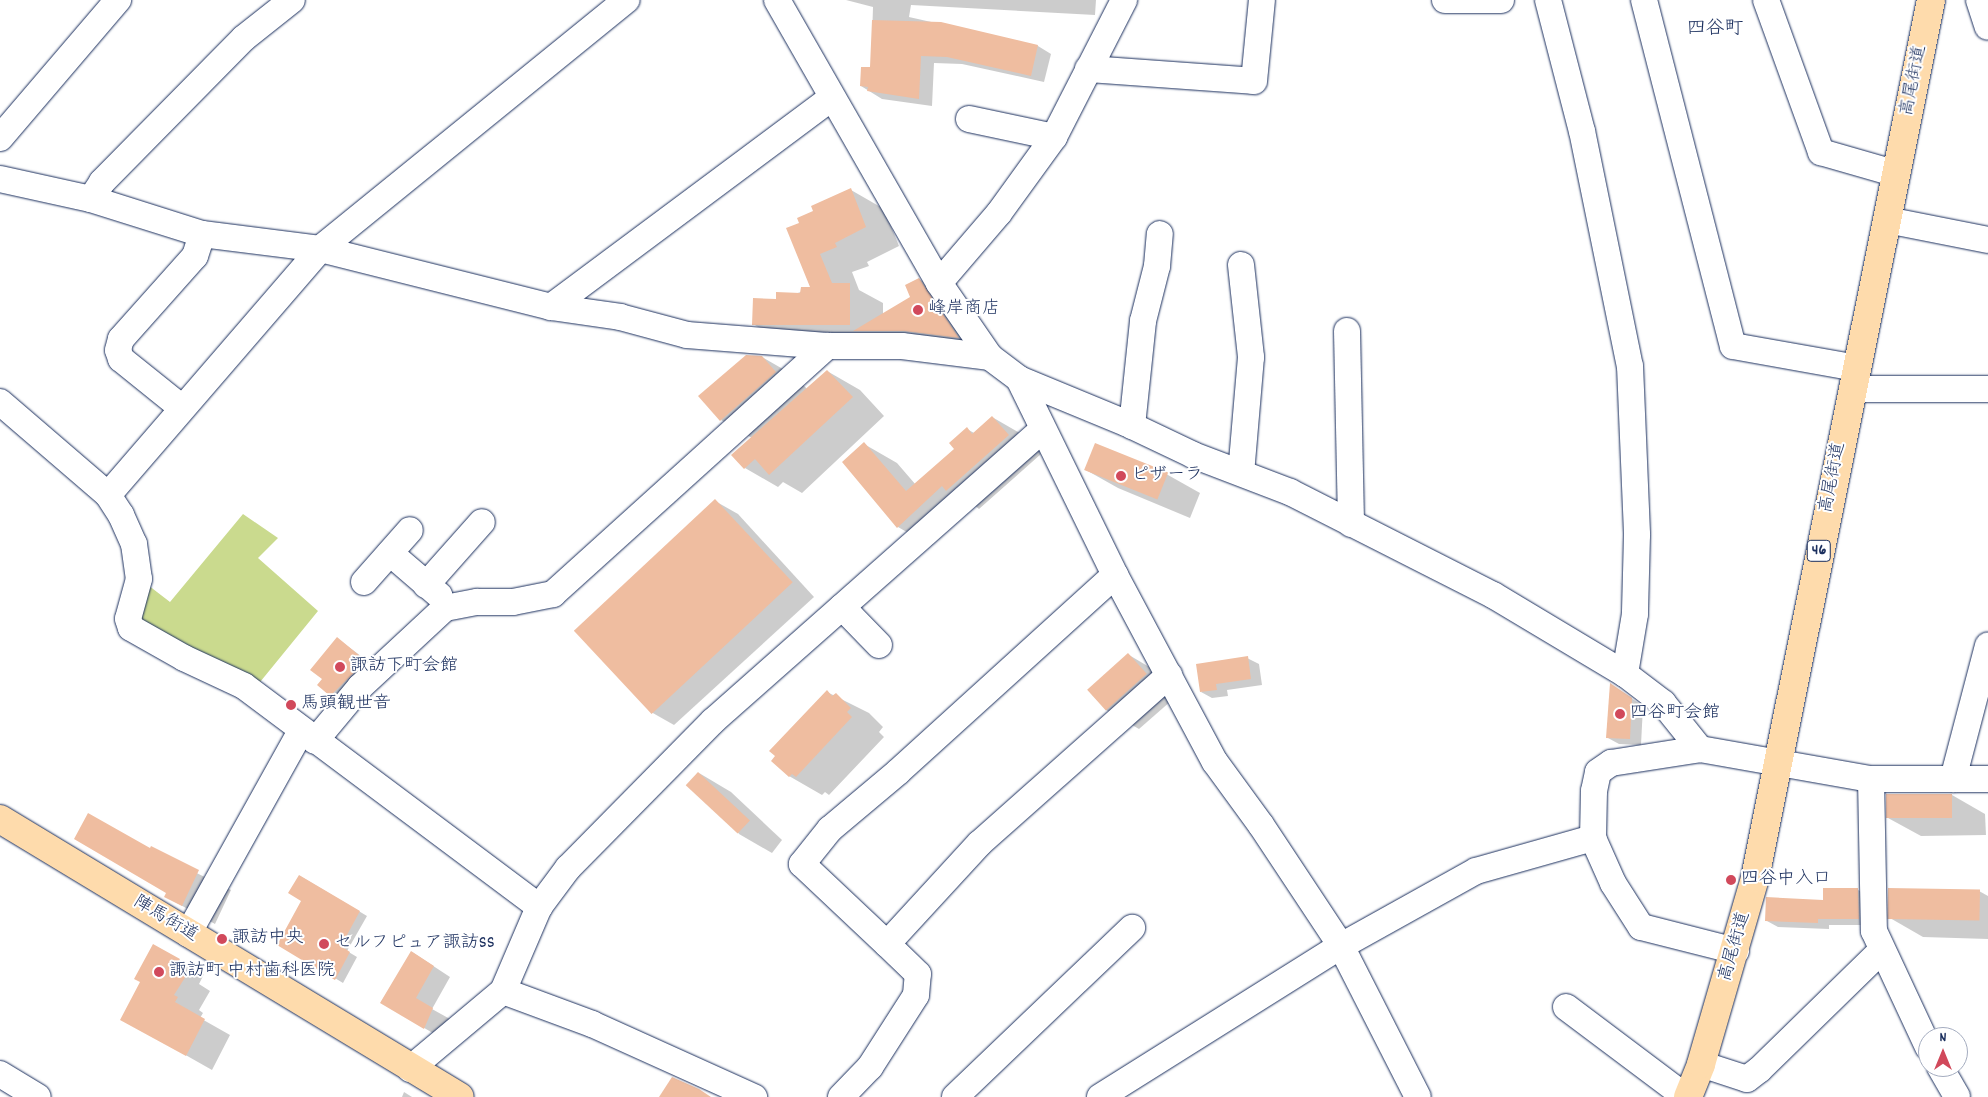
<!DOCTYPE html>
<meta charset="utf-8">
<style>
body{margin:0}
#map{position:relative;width:1988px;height:1097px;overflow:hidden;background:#fff;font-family:Dekko,"Klee One",sans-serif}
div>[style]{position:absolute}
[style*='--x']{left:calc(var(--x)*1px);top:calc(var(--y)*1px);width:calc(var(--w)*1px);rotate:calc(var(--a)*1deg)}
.green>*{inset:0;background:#cada8e}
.shadow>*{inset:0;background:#0003}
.building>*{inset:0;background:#efbda0;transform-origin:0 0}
.roads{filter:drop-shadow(0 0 1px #1b2f5e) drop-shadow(0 0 1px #1b2f5e)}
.minor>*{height:26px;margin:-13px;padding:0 13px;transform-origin:13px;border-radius:13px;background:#fff}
.major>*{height:28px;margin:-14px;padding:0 14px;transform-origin:14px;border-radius:14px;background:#fedbac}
.dots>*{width:14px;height:14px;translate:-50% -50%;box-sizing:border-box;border:2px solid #fff;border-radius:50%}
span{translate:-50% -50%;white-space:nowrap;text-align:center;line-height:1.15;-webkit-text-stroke:4px #fff;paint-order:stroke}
.shield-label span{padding:1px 4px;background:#fff;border:1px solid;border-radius:4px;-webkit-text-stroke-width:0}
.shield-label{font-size:16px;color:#1b2f5e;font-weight:700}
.street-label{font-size:18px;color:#1b2f5e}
.poi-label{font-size:18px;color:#1b2f5e}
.left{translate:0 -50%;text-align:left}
.neighbourhood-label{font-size:19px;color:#1b2f5e}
.north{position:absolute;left:1918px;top:1027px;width:50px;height:50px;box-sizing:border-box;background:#fff;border:1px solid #a4acbf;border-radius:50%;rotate:0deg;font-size:14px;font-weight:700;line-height:20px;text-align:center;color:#1b2f5e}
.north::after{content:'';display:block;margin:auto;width:18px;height:22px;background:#d1495b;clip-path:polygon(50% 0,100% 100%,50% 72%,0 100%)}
</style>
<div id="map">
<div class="green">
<div style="clip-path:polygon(243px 514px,278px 538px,258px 558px,318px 611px,256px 687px,137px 623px,144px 582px,170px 602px)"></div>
</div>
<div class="shadow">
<div style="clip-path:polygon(846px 0,1096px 0,1095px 15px,911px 5px,909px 17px,1038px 46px,1051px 54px,1044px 82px,962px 64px,934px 63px,932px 106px,882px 99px,861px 86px,871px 69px,873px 7px)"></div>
<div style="clip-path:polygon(851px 190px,884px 209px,899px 246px,867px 262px,869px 266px,852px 272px,859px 290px,883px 303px,883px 315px,912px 297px,919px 279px,936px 289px,974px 347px,786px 343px,753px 324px,778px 300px,812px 288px,800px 224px)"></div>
<div style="clip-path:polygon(762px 357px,795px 376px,807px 389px,827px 371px,860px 390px,884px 416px,802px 493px,783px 482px,778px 487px,745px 468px,752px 438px,721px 420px)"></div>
<div style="clip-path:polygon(992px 417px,1025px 436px,1041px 454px,979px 509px,974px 505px,931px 546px,898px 527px,844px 462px,864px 444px,897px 463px,916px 485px,956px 449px,967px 429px,974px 433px)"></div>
<div style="clip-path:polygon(1096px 445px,1168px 475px,1200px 493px,1190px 518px,1118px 488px,1086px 470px)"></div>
<div style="clip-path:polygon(715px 501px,738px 514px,814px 597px,674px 725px,651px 712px)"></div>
<div style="clip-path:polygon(338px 639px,377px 668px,342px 702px,331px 695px,323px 679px)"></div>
<div style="clip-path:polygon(1129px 655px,1161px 674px,1179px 694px,1139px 729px,1106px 710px,1088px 690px)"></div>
<div style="clip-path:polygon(1247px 658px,1259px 664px,1262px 685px,1227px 690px,1228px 696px,1212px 698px,1201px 692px)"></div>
<div style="clip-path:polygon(1611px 685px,1643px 706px,1641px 745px,1619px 744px,1608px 738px)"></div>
<div style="clip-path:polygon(827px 692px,869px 713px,883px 727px,879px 732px,884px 737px,829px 795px,825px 792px,822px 795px,789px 776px)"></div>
<div style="clip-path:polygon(699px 773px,731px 792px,782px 840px,772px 853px,739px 834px)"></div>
<div style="clip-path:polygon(1952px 795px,1985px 814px,1986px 835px,1921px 836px,1888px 818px)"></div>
<div style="clip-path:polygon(150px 850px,231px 890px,215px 924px,166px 897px,167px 892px)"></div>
<div style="clip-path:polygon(300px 876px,367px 916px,347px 951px,357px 957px,343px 983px,279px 944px,303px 901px)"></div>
<div style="clip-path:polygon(1858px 890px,1869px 896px,1870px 925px,1829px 925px,1829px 929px,1778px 927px,1767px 921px)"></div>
<div style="clip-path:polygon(1979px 891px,1988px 896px,1988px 939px,1923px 937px,1890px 918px)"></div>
<div style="clip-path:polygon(412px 952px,450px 977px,432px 1009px,450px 1019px,441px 1038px,381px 1002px)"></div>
<div style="clip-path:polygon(179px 960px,204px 974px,199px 984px,210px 991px,199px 1010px,203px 1013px,200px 1018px,230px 1035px,212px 1070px,122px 1019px)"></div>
<div style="clip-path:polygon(404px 1092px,412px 1097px,402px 1097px)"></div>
</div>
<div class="building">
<div style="clip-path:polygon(872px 20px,941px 22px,1038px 45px,1031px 76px,947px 57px,921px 56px,919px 99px,867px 91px,868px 87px,860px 86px,861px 67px,870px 67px)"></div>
<div style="clip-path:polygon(851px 188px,866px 227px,835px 243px,837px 247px,820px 254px,832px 283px,850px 283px,850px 325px,752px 325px,753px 298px,776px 299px,776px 292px,800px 293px,801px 287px,810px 287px,786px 228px,799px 223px,797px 218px,813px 211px,811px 206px)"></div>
<div style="clip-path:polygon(919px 278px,959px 338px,904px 331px,853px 331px,910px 297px,905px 285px)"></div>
<div style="clip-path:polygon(746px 355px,762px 356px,776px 372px,720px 421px,698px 396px)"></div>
<div style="clip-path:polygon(827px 370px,853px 397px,769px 475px,755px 459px,744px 469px,731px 455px)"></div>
<div style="clip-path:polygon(992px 416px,1009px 435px,946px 491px,942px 486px,897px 528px,842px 462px,864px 442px,906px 491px,954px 449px,949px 443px,967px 427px,972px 434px)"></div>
<div style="left:1095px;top:443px;width:79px;height:29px;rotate:22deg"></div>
<div style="left:715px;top:499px;width:114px;height:193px;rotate:47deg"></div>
<div style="clip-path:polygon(337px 637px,366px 661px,330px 696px,317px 685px,322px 679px,310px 670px)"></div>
<div style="left:1128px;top:653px;width:28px;height:55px;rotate:48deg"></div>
<div style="clip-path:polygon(1248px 656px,1251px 679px,1216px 684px,1217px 690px,1200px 692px,1196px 664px)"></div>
<div style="clip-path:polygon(1610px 683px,1632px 698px,1630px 739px,1606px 738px)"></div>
<div style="clip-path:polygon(827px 690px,832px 696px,836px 693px,851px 708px,847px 712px,852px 717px,796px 777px,792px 774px,789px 777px,771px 761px,775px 756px,769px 751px)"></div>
<div style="left:698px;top:772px;width:71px;height:18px;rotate:43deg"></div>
<div style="left:1886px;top:794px;width:66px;height:24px"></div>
<div style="clip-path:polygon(88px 813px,150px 848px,151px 846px,199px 870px,182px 906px,164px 897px,166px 893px,74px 839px)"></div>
<div style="clip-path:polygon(299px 875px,360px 911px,341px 946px,350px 952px,335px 980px,277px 945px,301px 901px,288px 893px)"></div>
<div style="clip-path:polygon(1823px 888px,1858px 888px,1859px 919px,1818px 919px,1818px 923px,1765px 921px,1766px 897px,1823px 900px)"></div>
<div style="left:1888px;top:888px;width:92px;height:31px;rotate:1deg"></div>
<div style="clip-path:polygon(153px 944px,180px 959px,174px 969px,186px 976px,174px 995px,178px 997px,175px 1002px,205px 1019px,186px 1056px,120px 1020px,140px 982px,134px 979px)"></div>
<div style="clip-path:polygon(411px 951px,434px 966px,416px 998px,433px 1008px,424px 1029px,380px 1003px)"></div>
<div style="clip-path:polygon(672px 1077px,699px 1089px,711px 1097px,659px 1097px)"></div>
</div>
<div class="roads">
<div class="minor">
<div style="--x:777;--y:0;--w:326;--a:60.2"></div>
<div style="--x:939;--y:283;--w:90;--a:55.4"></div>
<div style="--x:990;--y:357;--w:36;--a:37"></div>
<div style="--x:1019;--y:379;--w:218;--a:63.9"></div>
<div style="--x:1115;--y:575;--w:212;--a:61.9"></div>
<div style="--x:1215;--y:762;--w:78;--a:53.9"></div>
<div style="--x:1261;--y:825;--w:145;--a:56.5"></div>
<div style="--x:1341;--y:946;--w:169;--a:63"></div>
<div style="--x:1445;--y:0;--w:56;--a:0"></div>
<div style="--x:1548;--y:0;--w:135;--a:75.5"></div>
<div style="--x:1582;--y:131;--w:240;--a:78.5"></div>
<div style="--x:1630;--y:366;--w:169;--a:87.6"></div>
<div style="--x:1637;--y:535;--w:79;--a:91.5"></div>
<div style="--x:1635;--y:614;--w:61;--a:99.5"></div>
<div style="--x:1644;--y:0;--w:357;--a:75.6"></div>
<div style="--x:1733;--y:346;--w:125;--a:10.1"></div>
<div style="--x:1766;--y:0;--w:162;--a:70.1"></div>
<div style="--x:1821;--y:152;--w:79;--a:16.1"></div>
<div style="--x:1979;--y:0;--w:28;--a:72"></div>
<div style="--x:1088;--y:69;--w:166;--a:4.1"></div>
<div style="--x:1254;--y:81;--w:81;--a:-84.4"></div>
<div style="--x:969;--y:119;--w:87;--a:12"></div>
<div style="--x:0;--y:138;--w:182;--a:-49.5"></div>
<div style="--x:0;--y:179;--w:93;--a:12.4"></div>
<div style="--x:91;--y:199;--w:116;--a:17.5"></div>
<div style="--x:202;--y:234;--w:119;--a:7.2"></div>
<div style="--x:320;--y:249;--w:238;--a:14.1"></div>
<div style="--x:551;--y:307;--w:70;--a:8.2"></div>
<div style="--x:620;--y:317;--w:69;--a:15"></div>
<div style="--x:687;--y:335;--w:140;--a:4.5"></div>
<div style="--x:827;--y:346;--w:75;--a:0"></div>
<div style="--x:902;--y:346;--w:89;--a:7.1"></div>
<div style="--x:91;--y:199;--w:20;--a:-57"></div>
<div style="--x:102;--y:182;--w:202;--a:-45.4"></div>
<div style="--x:244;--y:38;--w:61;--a:-38.4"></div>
<div style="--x:1887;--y:220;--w:103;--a:11.2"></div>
<div style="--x:1241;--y:265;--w:93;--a:83.8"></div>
<div style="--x:1251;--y:357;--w:116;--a:94.9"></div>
<div style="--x:939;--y:283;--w:92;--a:-49.4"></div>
<div style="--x:999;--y:213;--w:94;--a:-54.1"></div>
<div style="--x:1054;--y:137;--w:154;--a:-62.9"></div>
<div style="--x:551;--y:307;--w:349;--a:-36.7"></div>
<div style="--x:1347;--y:331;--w:193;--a:88.8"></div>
<div style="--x:1019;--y:379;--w:116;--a:22.4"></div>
<div style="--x:1126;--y:423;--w:74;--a:25.5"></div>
<div style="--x:1193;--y:455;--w:104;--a:20.9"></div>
<div style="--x:1290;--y:492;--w:228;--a:26.9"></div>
<div style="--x:1493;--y:595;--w:154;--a:30.9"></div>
<div style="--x:1625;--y:674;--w:48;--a:37.3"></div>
<div style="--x:1663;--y:703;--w:59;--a:51.2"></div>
<div style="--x:1852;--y:389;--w:136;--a:0"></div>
<div style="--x:0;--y:402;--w:143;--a:40.7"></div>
<div style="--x:108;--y:495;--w:24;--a:57"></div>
<div style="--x:121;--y:515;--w:32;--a:66"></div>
<div style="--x:134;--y:544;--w:35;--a:82"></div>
<div style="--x:139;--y:579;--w:41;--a:105.4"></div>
<div style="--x:128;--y:619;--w:9;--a:72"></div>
<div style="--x:131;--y:628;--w:61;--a:29.5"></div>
<div style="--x:184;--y:658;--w:66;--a:25"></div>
<div style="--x:244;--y:686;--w:369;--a:36.8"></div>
<div style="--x:182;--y:408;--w:78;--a:-141.2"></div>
<div style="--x:121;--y:359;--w:9;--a:-108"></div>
<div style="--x:118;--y:350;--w:11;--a:-75"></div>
<div style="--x:121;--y:339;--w:111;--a:-48.3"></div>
<div style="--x:195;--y:256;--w:23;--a:-72"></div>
<div style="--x:1132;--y:426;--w:106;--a:-84"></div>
<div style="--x:1143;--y:321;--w:57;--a:-75.7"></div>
<div style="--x:1157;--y:266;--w:32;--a:-85"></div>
<div style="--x:108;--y:495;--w:325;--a:-49.2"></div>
<div style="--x:320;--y:249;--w:395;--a:-39.1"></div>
<div style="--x:390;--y:553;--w:65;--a:40.6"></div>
<div style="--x:1115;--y:575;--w:293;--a:137.8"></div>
<div style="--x:898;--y:772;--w:89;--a:140"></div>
<div style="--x:830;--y:829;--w:45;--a:128.7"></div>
<div style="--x:802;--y:864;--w:117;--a:43.3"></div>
<div style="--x:887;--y:944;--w:137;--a:-47.4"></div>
<div style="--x:980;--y:843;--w:253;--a:-41.6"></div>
<div style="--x:364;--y:582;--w:69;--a:-48.5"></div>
<div style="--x:426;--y:585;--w:84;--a:-48.4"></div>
<div style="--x:842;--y:607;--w:53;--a:45.8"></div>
<div style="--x:315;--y:741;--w:70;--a:-50.2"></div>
<div style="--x:360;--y:687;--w:116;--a:-42.9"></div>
<div style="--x:445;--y:608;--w:33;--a:-11"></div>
<div style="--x:477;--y:602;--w:36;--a:0"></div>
<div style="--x:513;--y:602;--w:41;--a:-11.3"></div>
<div style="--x:553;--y:594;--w:370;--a:-42.1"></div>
<div style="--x:1871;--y:779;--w:152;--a:88.9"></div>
<div style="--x:1874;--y:931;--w:128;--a:65"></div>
<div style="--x:1953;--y:779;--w:138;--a:-75.3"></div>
<div style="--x:188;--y:934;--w:232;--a:-60.9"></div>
<div style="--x:1736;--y:951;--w:98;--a:-165.8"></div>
<div style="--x:1641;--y:927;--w:52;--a:-122.5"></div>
<div style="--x:1613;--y:883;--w:49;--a:-114"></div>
<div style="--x:1593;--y:838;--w:47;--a:-88.8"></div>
<div style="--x:1594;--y:791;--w:19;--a:-78"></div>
<div style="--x:1598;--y:772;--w:16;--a:-35"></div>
<div style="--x:1611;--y:763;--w:90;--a:-8.9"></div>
<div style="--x:1700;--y:749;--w:174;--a:10"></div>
<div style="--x:1871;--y:779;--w:117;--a:0"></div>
<div style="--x:503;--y:991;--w:95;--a:20.3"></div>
<div style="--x:592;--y:1024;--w:178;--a:24.3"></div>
<div style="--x:1566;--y:1007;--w:150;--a:36.9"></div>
<div style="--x:1701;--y:1064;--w:48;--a:18.1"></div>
<div style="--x:1747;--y:1079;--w:15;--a:-37"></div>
<div style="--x:1759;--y:1070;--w:170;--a:-44.3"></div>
<div style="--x:1940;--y:1067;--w:34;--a:60"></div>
<div style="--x:410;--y:1069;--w:121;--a:-40"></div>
<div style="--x:503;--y:991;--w:91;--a:-66.8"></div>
<div style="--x:539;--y:907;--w:49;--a:-53.4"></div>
<div style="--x:568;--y:868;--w:206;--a:-45.4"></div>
<div style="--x:713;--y:721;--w:438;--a:-41.5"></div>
<div style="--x:0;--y:1074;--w:44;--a:31.2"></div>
<div style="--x:841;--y:1097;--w:42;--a:-46"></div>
<div style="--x:870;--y:1067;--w:85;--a:-57.4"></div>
<div style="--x:916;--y:995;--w:21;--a:-85"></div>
<div style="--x:918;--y:974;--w:43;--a:-135.9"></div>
<div style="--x:955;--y:1097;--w:245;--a:-43.7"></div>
<div style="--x:1100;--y:1097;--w:284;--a:-32.1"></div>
<div style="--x:1341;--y:946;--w:154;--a:-29.1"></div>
<div style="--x:1476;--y:871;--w:122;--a:-15.8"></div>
</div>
<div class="major">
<div style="--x:0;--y:819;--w:537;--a:31.15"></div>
<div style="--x:1688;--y:1097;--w:35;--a:-68"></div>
<div style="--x:1701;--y:1064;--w:194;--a:-73.8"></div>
<div style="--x:1755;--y:878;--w:895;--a:-78.66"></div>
</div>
</div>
<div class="dots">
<div style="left:918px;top:310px;background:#d1495b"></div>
<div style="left:1121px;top:476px;background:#d1495b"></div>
<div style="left:340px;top:667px;background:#d1495b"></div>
<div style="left:291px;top:705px;background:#d1495b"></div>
<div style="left:1620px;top:714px;background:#d1495b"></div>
<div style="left:1731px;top:880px;background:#d1495b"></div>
<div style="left:222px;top:939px;background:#d1495b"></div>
<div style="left:324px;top:944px;background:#d1495b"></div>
<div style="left:159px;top:972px;background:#d1495b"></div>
</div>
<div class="shield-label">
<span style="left:1819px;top:551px">46</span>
</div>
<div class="street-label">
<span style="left:1915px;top:81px;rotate:-79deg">高尾街道</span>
<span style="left:1834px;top:478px;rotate:-79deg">高尾街道</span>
<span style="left:165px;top:920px;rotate:31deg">陣馬街道</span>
<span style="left:1736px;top:947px;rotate:-74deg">高尾街道</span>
</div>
<div class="poi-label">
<span class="left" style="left:928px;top:310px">峰岸商店</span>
<span class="left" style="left:1131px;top:476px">ピザーラ</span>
<span class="left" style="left:350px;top:667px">諏訪下町会館</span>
<span class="left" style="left:301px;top:705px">馬頭観世音</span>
<span class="left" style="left:1630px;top:714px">四谷町会館</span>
<span class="left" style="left:1741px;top:880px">四谷中入口</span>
<span class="left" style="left:232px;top:939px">諏訪中央</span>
<span class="left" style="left:334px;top:944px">セルフピュア諏訪SS</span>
<span class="left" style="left:169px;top:972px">諏訪町 中村歯科医院</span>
</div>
<div class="neighbourhood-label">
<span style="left:1715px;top:30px">四谷町</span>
</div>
<div class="north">N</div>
</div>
